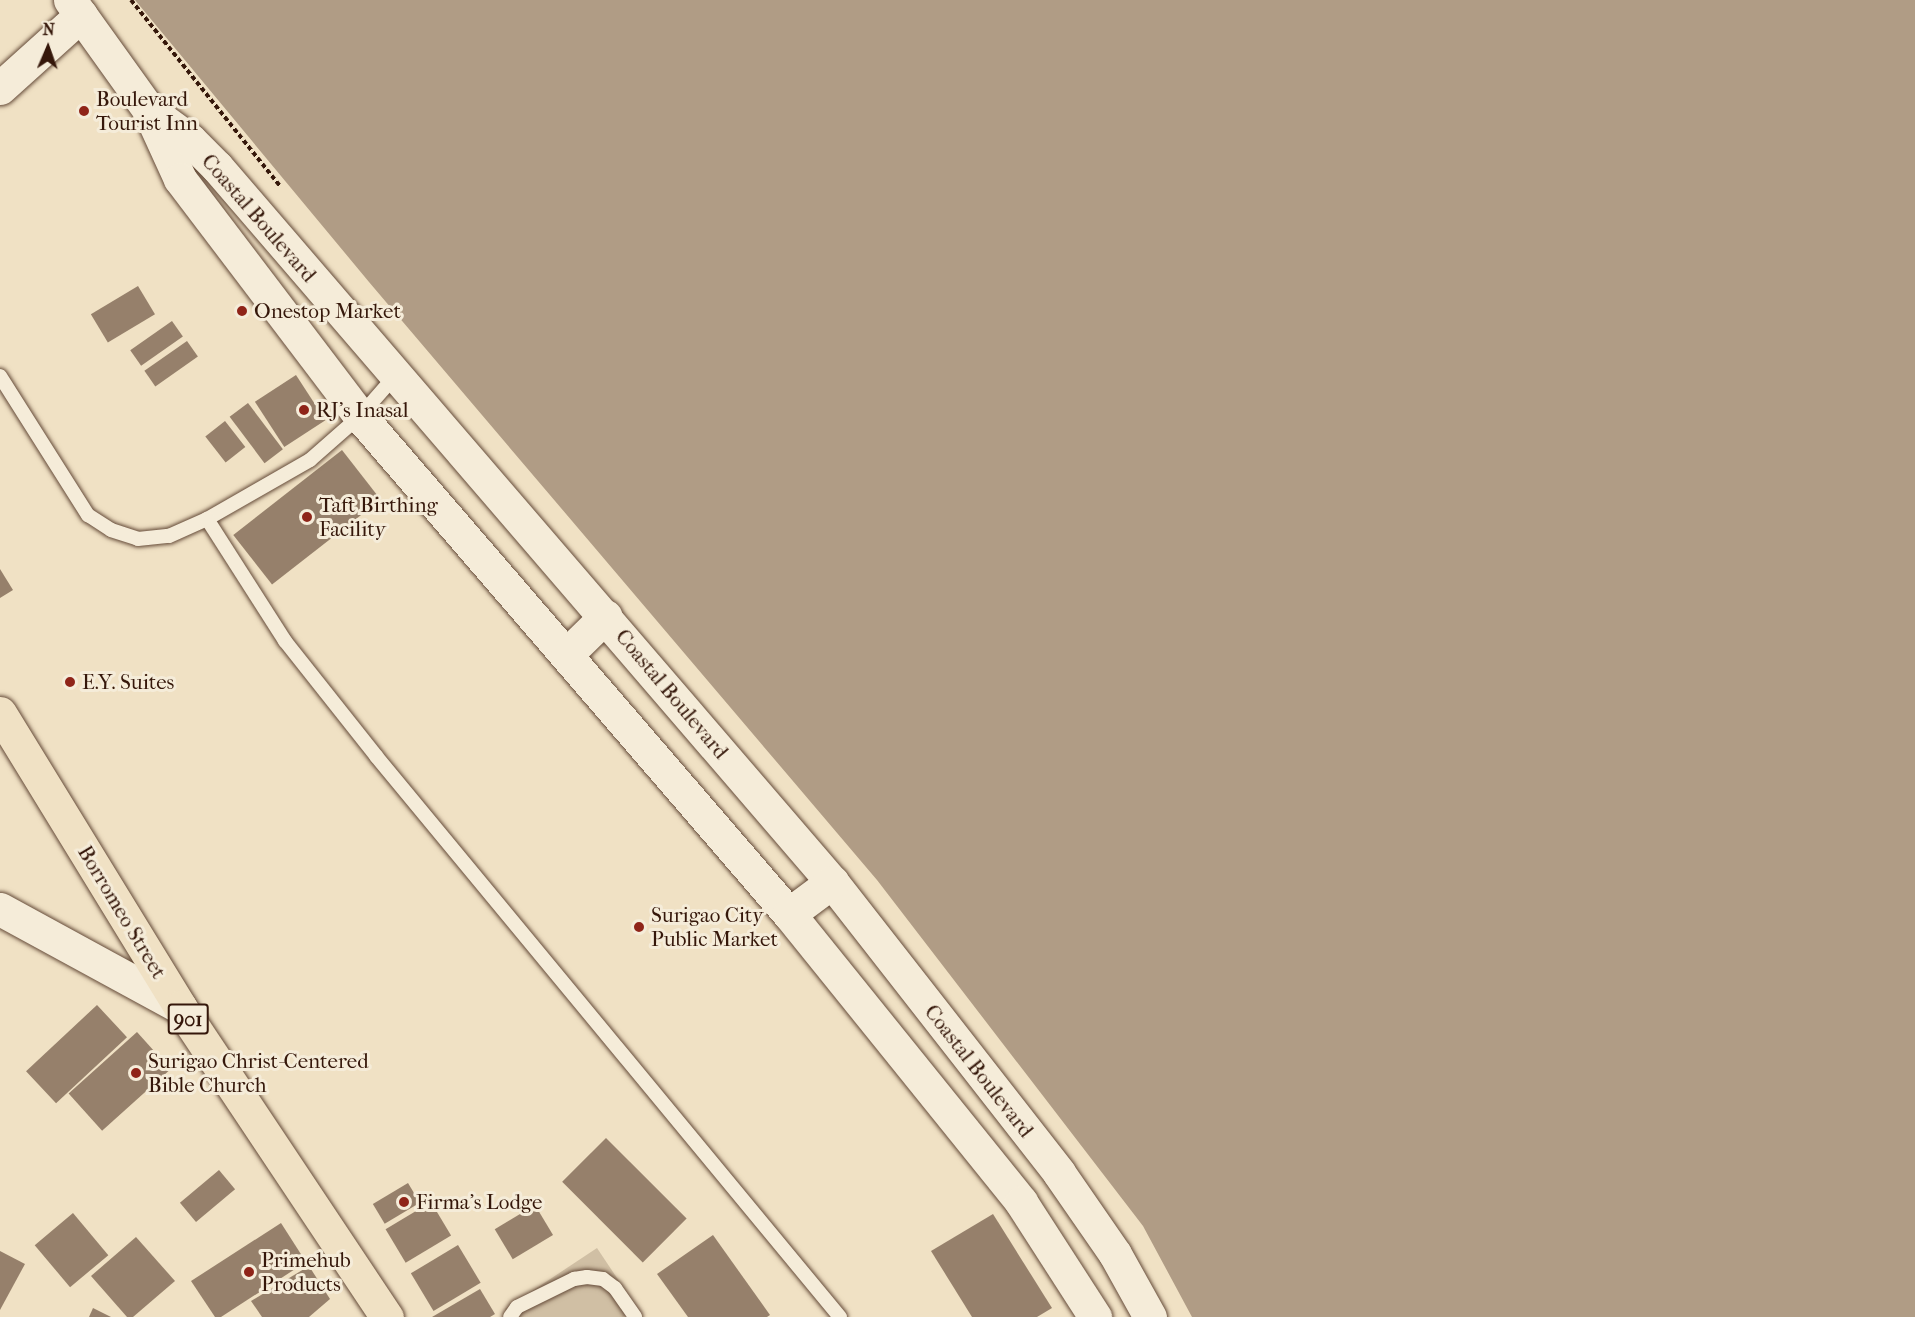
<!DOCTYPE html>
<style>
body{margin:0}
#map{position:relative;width:1915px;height:1317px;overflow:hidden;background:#f0e1c4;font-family:"IM FELL French Canon",serif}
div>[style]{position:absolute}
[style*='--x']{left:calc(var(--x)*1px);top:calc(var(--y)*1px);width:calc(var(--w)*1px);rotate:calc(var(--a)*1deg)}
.green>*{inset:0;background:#d0bfa4}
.water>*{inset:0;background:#b09c85}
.building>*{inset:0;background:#96806b;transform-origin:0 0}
.path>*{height:4px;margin-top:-2px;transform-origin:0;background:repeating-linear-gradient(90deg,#35170a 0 4.5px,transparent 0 7.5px)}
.roads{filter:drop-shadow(0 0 2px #644a38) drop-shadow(0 0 2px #644a38)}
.lane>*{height:14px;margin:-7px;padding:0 7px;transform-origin:7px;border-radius:7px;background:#f5ecd9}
.secondary>*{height:33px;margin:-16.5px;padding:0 16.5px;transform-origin:16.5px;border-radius:16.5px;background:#f5ecd9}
.primary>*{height:33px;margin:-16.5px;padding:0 16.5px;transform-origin:16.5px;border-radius:16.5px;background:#f0e1c4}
.dots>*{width:16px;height:16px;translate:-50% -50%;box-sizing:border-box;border:3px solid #f5ecd9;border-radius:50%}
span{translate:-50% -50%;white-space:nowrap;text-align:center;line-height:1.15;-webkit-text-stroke:6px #f5ecd9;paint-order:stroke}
.shield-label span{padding:2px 4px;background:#f5ecd9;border:2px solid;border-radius:4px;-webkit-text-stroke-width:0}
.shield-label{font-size:20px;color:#35170a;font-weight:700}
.poi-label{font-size:21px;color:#35170a}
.left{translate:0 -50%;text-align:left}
.street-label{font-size:21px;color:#35170a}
.north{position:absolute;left:18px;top:18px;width:60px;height:60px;-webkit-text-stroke:4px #f5ecd9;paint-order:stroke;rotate:2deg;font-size:16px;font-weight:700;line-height:24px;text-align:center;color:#35170a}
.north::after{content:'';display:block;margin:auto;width:21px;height:27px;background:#35170a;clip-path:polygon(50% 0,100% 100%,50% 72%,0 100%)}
</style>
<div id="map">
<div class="green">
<div style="clip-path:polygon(597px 1248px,637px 1308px,623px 1317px,510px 1317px,505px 1309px)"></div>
</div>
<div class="water">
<div style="clip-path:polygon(135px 0,1915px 0,1915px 1317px,1192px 1317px,1143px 1226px,877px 880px,369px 282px)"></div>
</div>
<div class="building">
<div style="left:138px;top:286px;width:33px;height:55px;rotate:59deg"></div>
<div style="left:172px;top:321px;width:19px;height:51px;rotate:55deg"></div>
<div style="left:187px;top:341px;width:19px;height:52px;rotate:55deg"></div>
<div style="left:296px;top:375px;width:54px;height:49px;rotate:57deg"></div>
<div style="left:248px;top:403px;width:58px;height:23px;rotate:53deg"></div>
<div style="left:225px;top:421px;width:33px;height:25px;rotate:52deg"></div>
<div style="left:342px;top:450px;width:63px;height:138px;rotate:52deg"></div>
<div style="clip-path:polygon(0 569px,13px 590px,0 598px)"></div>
<div style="left:97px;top:1005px;width:44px;height:97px;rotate:47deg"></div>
<div style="left:137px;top:1032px;width:50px;height:92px;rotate:48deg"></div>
<div style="left:606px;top:1138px;width:114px;height:62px;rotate:45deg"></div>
<div style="left:219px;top:1170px;width:25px;height:51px;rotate:50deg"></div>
<div style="left:408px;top:1183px;width:23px;height:41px;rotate:59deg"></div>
<div style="left:431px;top:1202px;width:39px;height:53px;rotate:59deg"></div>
<div style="left:535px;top:1205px;width:35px;height:47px;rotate:59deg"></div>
<div style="left:73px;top:1213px;width:55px;height:50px;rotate:50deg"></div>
<div style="clip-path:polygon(993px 1214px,1052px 1308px,1037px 1317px,972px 1317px,931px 1251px)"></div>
<div style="clip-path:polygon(281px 1223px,306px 1262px,221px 1317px,215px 1317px,191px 1281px)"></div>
<div style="clip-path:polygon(713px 1235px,770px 1315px,767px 1317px,688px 1317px,657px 1274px)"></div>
<div style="clip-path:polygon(136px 1237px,175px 1281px,133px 1317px,127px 1317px,91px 1276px)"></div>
<div style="left:458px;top:1245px;width:44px;height:55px;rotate:59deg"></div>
<div style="clip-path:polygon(0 1251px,25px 1264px,0 1310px)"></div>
<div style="clip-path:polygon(309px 1266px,330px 1299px,309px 1317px,262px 1317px,251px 1301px)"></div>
<div style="clip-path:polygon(480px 1289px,495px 1314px,490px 1317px,432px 1317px)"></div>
<div style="clip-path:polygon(93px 1308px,111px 1317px,89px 1317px)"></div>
</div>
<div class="path">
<div style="--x:131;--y:0;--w:238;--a:51.3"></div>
</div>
<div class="roads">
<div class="lane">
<div style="--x:0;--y:376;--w:165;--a:57.7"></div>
<div style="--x:88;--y:515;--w:27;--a:33"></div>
<div style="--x:111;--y:530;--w:28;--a:18"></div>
<div style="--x:138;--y:539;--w:31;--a:-6"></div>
<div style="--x:169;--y:536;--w:42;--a:-24.1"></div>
<div style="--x:207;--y:519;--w:119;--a:-29.8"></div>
<div style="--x:310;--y:460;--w:67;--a:-41.3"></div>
<div style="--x:360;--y:416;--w:53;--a:-48.8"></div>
<div style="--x:207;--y:519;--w:145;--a:57.4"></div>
<div style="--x:285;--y:641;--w:147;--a:51.6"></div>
<div style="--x:376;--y:756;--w:728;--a:50.41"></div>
<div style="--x:510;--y:1317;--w:12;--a:-55"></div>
<div style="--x:517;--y:1307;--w:64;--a:-26.2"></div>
<div style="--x:574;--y:1279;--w:13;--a:-9"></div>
<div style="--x:587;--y:1277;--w:16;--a:7"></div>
<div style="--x:603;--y:1279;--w:15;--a:37"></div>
<div style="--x:615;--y:1288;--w:35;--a:55"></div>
</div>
<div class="secondary">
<div style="--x:70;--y:0;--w:134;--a:54.4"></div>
<div style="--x:148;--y:109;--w:77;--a:65.4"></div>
<div style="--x:180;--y:179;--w:298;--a:52.8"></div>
<div style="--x:360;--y:416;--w:657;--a:49.26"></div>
<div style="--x:789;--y:914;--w:370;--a:51.1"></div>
<div style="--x:1021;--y:1202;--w:137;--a:57.2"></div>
<div style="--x:0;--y:88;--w:109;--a:-42"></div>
<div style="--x:149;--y:110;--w:51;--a:36.2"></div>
<div style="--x:190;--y:140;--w:38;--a:45"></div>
<div style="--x:217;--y:167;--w:943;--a:49.3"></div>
<div style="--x:832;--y:882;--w:369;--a:52"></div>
<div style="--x:1059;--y:1173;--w:98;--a:55.3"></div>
<div style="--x:1115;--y:1254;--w:72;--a:60.9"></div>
<div style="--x:567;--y:654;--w:54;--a:-44.3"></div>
<div style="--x:0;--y:909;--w:205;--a:28.6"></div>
<div style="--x:789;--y:914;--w:54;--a:-36.7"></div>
</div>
<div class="primary">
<div style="--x:0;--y:713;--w:345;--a:58.5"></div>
<div style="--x:180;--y:1007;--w:373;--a:56.3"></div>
</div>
</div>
<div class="dots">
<div style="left:84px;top:111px;background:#8f2418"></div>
<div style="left:242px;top:311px;background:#8f2418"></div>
<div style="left:304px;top:410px;background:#8f2418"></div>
<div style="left:307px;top:517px;background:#8f2418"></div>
<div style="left:70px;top:682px;background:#8f2418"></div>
<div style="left:639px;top:927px;background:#8f2418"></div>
<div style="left:136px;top:1073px;background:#8f2418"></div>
<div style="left:404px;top:1202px;background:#8f2418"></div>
<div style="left:249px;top:1272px;background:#8f2418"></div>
</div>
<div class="shield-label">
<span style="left:188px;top:1019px">901</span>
</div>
<div class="poi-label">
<span class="left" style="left:96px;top:111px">Boulevard<br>Tourist Inn</span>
<span class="left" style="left:254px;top:311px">Onestop Market</span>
<span class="left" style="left:316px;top:410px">RJ's Inasal</span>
<span class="left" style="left:319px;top:517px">Taft Birthing<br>Facility</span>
<span class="left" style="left:82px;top:682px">E.Y. Suites</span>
<span class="left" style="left:651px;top:927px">Surigao City<br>Public Market</span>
<span class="left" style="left:148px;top:1073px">Surigao Christ-Centered<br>Bible Church</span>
<span class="left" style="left:416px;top:1202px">Firma's Lodge</span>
<span class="left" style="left:261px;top:1272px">Primehub<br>Products</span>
</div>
<div class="street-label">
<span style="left:259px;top:218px;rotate:49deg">Coastal Boulevard</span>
<span style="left:672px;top:694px;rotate:50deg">Coastal Boulevard</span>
<span style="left:122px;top:912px;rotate:59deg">Borromeo Street</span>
<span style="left:979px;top:1071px;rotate:52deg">Coastal Boulevard</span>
</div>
<div class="north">N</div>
</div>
